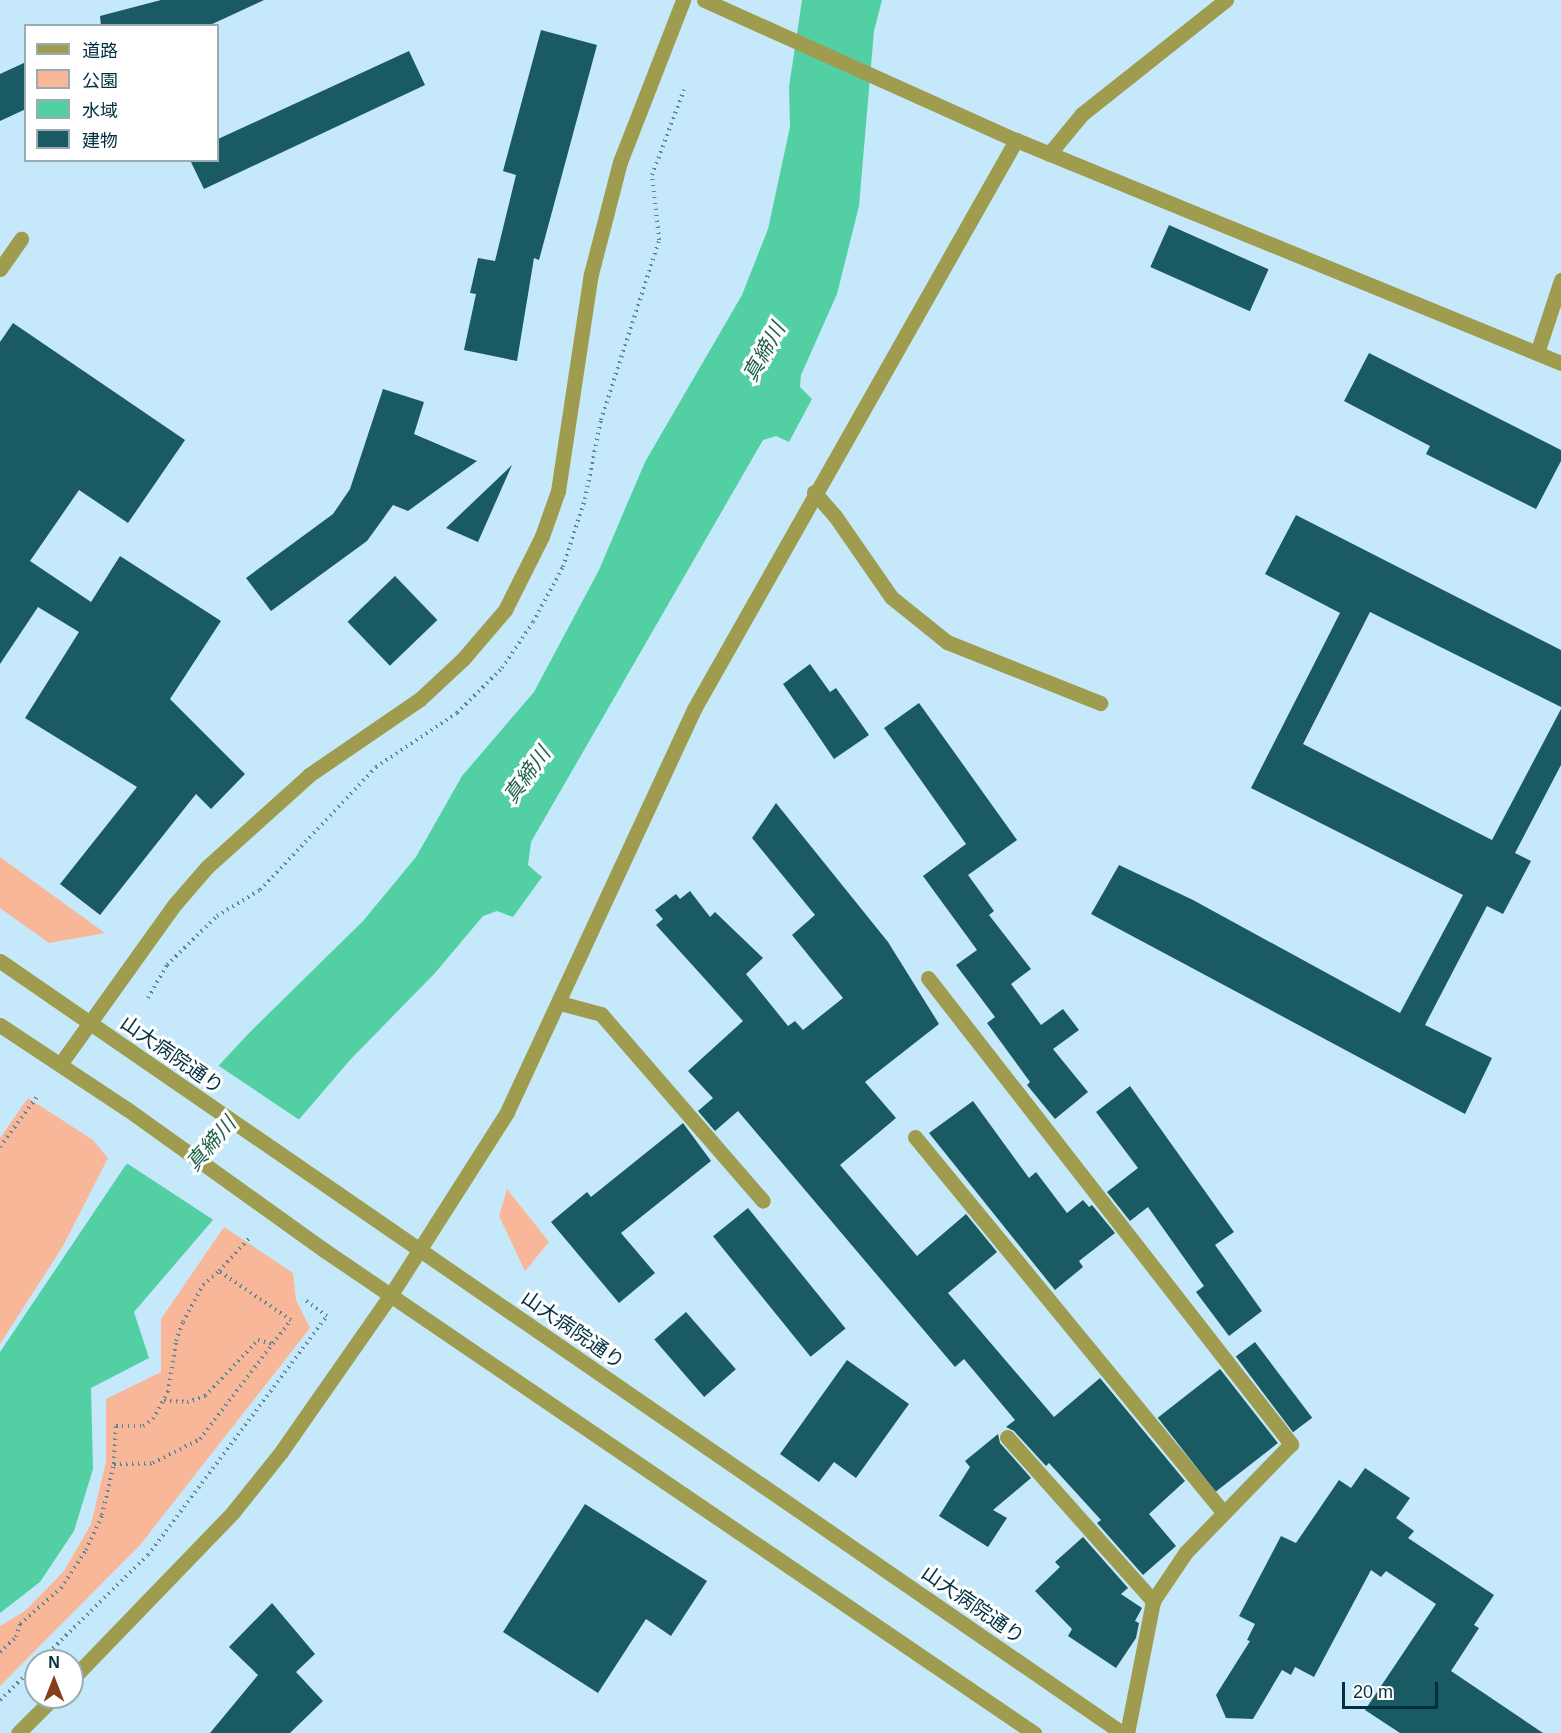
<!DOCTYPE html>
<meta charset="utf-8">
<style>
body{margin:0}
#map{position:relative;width:1561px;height:1733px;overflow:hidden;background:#c5e9fa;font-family:Arial,"Noto Sans JP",sans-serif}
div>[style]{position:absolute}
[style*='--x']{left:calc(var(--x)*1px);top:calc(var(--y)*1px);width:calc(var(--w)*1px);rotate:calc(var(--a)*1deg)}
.green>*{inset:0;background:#f8b798}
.water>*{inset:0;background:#52d0a4}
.pier>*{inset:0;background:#c5e9fa}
.building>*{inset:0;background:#1a5b63;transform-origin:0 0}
.path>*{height:4px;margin-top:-2px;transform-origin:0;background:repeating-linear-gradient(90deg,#5b8596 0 1.5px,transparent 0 6px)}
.minor>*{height:15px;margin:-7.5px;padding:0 7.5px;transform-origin:7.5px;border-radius:7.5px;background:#9f9c4f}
span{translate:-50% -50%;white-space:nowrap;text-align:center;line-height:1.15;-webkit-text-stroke:6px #fff;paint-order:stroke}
.street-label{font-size:20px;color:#013040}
.water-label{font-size:21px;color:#1e614a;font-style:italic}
.legend{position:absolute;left:24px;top:24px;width:195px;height:138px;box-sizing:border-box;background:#fff;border:2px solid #99acb3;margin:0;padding:8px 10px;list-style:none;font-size:18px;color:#013040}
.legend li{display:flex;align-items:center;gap:12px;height:30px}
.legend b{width:30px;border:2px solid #99acb3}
.north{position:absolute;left:24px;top:1649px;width:60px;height:60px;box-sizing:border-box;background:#fff;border:2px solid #99acb3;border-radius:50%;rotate:0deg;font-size:16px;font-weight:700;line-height:24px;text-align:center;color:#013040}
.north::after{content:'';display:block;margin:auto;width:21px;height:27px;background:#843f18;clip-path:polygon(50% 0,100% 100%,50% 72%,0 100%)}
.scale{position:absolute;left:1342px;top:1682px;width:96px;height:27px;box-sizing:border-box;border:3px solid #013040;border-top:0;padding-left:8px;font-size:18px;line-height:21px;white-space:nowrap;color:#013040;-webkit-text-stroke:4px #fff;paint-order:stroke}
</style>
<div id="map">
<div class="green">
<div style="clip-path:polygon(0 857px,40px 886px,105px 933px,49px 943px,0 908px)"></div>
<div style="clip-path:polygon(28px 1098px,93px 1140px,108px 1158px,63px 1246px,0 1344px,0 1138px)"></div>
<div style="clip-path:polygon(507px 1189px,549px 1242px,525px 1271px,499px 1216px)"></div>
<div style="clip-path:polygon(224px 1227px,293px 1273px,296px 1300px,310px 1328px,140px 1545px,0 1686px,0 1626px,25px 1611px,64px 1571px,91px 1524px,106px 1462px,106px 1399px,161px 1372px,161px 1319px)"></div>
</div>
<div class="water">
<div style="clip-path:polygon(802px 0,882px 0,874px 31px,859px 206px,837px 294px,801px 375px,800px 387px,812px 399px,789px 442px,776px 436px,763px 440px,531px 842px,528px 865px,542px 877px,513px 917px,497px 911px,483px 916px,435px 973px,350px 1060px,134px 1312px,149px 1358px,91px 1388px,93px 1469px,74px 1531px,40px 1582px,0 1613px,0 1352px,125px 1166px,250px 1032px,363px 921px,416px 857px,462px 776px,534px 692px,599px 570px,645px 462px,742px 295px,768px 229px,790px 127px,789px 87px)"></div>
</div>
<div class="pier">
<div style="clip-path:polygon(216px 1064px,301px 1121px,215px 1221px,125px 1162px)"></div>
</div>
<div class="building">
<div style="clip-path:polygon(161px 0,264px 0,208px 26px,101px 26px,100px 16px)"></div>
<div style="clip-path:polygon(541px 30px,597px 45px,539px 260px,534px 258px,517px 361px,464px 350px,476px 294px,470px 293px,478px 258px,495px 261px,516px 175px,503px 171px)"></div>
<div style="clip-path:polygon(409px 51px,425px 85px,204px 189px,190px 160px,218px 160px,218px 139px)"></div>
<div style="clip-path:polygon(26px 62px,26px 109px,0 121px,0 74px)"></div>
<div style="left:1169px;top:225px;width:109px;height:46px;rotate:24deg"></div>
<div style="clip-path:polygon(13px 323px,185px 440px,128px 523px,79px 490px,30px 561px,91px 602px,120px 556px,221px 621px,170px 699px,245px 774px,211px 809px,196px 794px,100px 915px,60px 884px,137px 787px,25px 718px,79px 632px,38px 607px,0 664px,0 342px)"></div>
<div style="clip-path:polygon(1369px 353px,1561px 450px,1561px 461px,1536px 509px,1426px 454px,1430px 446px,1344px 401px)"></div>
<div style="clip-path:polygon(383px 389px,424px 402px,414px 434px,477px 461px,408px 511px,393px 505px,367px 541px,271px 611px,246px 578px,333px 514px,350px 489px)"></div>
<div style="clip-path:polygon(512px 465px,478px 542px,446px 528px)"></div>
<div style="clip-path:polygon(1296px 515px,1561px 650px,1561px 707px,1370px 612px,1303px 744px,1492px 840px,1561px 709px,1561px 765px,1515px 853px,1531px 861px,1503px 914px,1487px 906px,1425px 1025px,1492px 1058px,1465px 1114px,1091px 914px,1119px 865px,1193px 900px,1400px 1013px,1463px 895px,1251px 788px,1340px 613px,1265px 574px)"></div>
<div style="left:395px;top:576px;width:61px;height:66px;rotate:46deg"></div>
<div style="clip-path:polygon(810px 664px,830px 692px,836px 688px,869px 735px,834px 759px,783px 684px)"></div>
<div style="clip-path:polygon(919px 703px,1017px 840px,968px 875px,994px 911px,989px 915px,1031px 969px,1011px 984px,1041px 1025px,1063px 1009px,1079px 1030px,1053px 1049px,1088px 1092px,1055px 1119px,1027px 1085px,1030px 1082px,987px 1023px,995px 1017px,956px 965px,977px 950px,923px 876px,966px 844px,884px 728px)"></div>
<div style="clip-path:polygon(776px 803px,888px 942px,939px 1024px,865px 1082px,896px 1118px,840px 1165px,917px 1256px,966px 1214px,997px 1252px,948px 1293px,1054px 1417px,1100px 1378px,1185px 1481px,1149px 1514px,1176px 1546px,1143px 1575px,1097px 1523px,1101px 1520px,1049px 1463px,1046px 1466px,1014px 1431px,1006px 1427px,1015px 1420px,964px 1359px,955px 1367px,738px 1111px,715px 1131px,698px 1111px,713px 1098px,688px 1071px,743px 1021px,656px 925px,663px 919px,655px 910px,676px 894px,680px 899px,690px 891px,710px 917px,715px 912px,763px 958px,746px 974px,788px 1026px,795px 1021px,803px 1030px,843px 998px,792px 935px,815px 915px,752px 838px)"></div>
<div style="clip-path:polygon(1130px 1086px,1234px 1232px,1215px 1245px,1262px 1311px,1229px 1336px,1196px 1292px,1204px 1286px,1148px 1207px,1130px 1221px,1107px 1192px,1138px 1168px,1096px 1112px)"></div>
<div style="clip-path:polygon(973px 1101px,1029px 1178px,1036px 1172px,1067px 1213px,1083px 1200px,1089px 1207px,1092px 1205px,1115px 1233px,1079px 1261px,1083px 1267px,1055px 1290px,929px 1133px)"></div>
<div style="clip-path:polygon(683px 1123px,711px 1161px,621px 1233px,655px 1273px,619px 1303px,551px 1222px,587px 1192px,591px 1197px)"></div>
<div style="left:748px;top:1208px;width:155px;height:45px;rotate:51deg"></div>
<div style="left:686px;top:1312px;width:76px;height:42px;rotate:49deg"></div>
<div style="left:1255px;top:1342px;width:95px;height:24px;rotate:53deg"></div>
<div style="clip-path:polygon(847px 1360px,909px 1404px,856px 1478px,834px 1462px,819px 1482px,780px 1454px)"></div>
<div style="left:1220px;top:1369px;width:94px;height:79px;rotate:52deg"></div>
<div style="clip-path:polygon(998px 1434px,1000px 1443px,1031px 1478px,993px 1510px,1007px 1518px,988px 1547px,939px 1516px,970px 1467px,965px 1461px)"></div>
<div style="clip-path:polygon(1365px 1468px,1410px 1498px,1396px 1518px,1414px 1531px,1408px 1538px,1494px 1595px,1474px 1625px,1479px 1628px,1451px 1671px,1543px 1733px,1400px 1733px,1365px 1710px,1436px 1604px,1386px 1571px,1381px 1577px,1371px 1570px,1314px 1677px,1295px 1667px,1291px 1675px,1282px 1670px,1253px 1719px,1226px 1718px,1216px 1695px,1250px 1641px,1247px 1640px,1255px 1624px,1239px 1616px,1281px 1536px,1296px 1543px,1339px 1480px,1351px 1488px)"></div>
<div style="clip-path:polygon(585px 1504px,707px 1581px,671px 1636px,646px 1619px,598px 1693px,503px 1632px)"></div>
<div style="clip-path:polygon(1083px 1537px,1128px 1588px,1121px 1594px,1142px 1608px,1135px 1621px,1139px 1623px,1136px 1638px,1116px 1668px,1068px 1636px,1072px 1629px,1035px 1591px,1060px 1567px,1055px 1562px)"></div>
<div style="clip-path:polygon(272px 1603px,315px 1654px,296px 1672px,323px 1701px,290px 1733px,210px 1733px,258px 1675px,229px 1647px)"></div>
</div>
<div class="path">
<div style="--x:148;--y:998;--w:38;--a:-60"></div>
<div style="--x:167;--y:965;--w:70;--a:-44.4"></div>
<div style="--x:217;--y:916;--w:50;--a:-31.2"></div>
<div style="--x:260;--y:890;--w:169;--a:-46.7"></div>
<div style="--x:376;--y:767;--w:97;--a:-33.7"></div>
<div style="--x:457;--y:713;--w:64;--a:-45"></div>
<div style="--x:502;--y:668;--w:55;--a:-56"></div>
<div style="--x:533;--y:622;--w:63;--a:-61.4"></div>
<div style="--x:563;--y:567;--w:71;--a:-72.1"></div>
<div style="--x:585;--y:499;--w:81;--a:-78.6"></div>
<div style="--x:601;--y:420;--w:189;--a:-72.1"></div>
<div style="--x:659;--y:240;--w:65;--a:-96.1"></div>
<div style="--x:652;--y:175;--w:91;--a:-69.4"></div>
<div style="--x:0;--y:1147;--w:66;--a:-53.7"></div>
<div style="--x:164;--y:1401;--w:23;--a:2"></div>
<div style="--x:187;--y:1402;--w:19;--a:-18"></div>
<div style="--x:205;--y:1396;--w:77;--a:-46.6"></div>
<div style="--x:258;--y:1340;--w:16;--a:15"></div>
<div style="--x:114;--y:1464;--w:38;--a:-87"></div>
<div style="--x:116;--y:1426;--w:27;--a:0"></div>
<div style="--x:143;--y:1426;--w:12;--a:-35"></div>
<div style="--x:153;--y:1419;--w:31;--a:-61"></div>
<div style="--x:168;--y:1392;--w:52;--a:-81.1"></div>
<div style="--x:176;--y:1341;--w:20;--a:-70"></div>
<div style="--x:183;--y:1322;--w:42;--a:-61.6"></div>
<div style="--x:203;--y:1285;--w:21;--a:-41"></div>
<div style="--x:0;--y:1652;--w:22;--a:-43"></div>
<div style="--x:16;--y:1637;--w:14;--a:-73"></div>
<div style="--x:20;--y:1624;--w:55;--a:-41.3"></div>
<div style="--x:61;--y:1588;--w:45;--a:-56.7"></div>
<div style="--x:86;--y:1550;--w:38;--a:-65"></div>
<div style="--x:102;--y:1515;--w:52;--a:-76.8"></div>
<div style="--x:114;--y:1464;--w:39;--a:-1"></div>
<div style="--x:153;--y:1463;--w:53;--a:-27.1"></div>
<div style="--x:200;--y:1439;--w:150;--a:-52.6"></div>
<div style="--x:291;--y:1320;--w:87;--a:-145.8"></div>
<div style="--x:219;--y:1271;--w:47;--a:-47.6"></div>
<div style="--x:40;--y:1661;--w:151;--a:-44.5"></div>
<div style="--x:148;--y:1555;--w:299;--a:-53.2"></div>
<div style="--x:327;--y:1316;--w:27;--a:-144"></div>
<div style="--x:0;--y:1700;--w:50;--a:-44.2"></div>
</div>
<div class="minor">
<div style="--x:704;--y:0;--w:342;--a:24.2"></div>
<div style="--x:1016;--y:140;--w:589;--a:22.25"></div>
<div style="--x:1049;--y:154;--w:52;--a:-50.5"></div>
<div style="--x:1082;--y:114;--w:184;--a:-38.4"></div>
<div style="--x:0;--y:269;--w:37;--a:-55"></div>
<div style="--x:1537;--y:353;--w:77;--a:-71.8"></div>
<div style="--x:814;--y:492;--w:32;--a:49"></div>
<div style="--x:835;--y:516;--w:98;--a:55.3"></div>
<div style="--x:891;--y:597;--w:72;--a:38.8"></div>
<div style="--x:947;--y:642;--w:165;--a:21.7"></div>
<div style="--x:0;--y:961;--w:1362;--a:34.53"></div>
<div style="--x:928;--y:978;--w:591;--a:52.08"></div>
<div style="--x:1291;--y:1444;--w:151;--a:134.2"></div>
<div style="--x:1186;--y:1552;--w:59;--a:124"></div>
<div style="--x:1153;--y:1601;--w:135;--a:101.1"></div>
<div style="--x:560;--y:1003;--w:42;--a:15"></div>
<div style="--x:601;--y:1014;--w:247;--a:49.1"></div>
<div style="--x:0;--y:1025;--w:152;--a:33.5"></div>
<div style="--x:127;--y:1109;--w:242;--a:35.6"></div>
<div style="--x:324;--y:1250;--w:859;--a:34.23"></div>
<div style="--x:61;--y:1063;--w:196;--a:-54.4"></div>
<div style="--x:175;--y:904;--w:49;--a:-49.1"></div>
<div style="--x:207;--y:867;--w:137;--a:-42"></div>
<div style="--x:309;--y:775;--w:135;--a:-34.4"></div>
<div style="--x:420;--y:699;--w:59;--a:-42.9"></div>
<div style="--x:463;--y:659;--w:65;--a:-49.4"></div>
<div style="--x:505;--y:610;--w:83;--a:-63.4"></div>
<div style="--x:542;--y:536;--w:48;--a:-70.4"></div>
<div style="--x:558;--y:491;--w:219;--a:-81.4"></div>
<div style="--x:591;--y:274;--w:116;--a:-75.5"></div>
<div style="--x:620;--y:162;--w:174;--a:-68.7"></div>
<div style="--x:915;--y:1137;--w:485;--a:50.6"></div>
<div style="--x:1007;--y:1437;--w:220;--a:48.3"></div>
<div style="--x:72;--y:1679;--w:232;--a:-46"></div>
<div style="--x:233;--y:1512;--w:77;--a:-51.3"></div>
<div style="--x:281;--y:1452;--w:190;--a:-55.1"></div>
<div style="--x:390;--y:1296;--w:218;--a:-57.5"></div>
<div style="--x:507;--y:1112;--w:444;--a:-65.1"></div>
<div style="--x:694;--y:709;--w:654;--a:-60.49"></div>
<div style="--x:18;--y:1733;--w:51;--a:-45"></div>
</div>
<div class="street-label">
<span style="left:172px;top:1055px;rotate:35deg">山大病院通り</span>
<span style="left:573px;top:1330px;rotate:35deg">山大病院通り</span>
<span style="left:973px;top:1605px;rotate:35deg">山大病院通り</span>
</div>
<div class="water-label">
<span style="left:764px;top:352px;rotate:-61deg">真締川</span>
<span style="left:527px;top:775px;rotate:-54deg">真締川</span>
<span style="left:211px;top:1144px;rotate:-49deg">真締川</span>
</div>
<ul class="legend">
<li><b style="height:8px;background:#9f9c4f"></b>道路</li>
<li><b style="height:16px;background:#f8b798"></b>公園</li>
<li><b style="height:16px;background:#52d0a4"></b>水域</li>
<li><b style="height:16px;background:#1a5b63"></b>建物</li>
</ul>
<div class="north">N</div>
<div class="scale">20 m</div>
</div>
